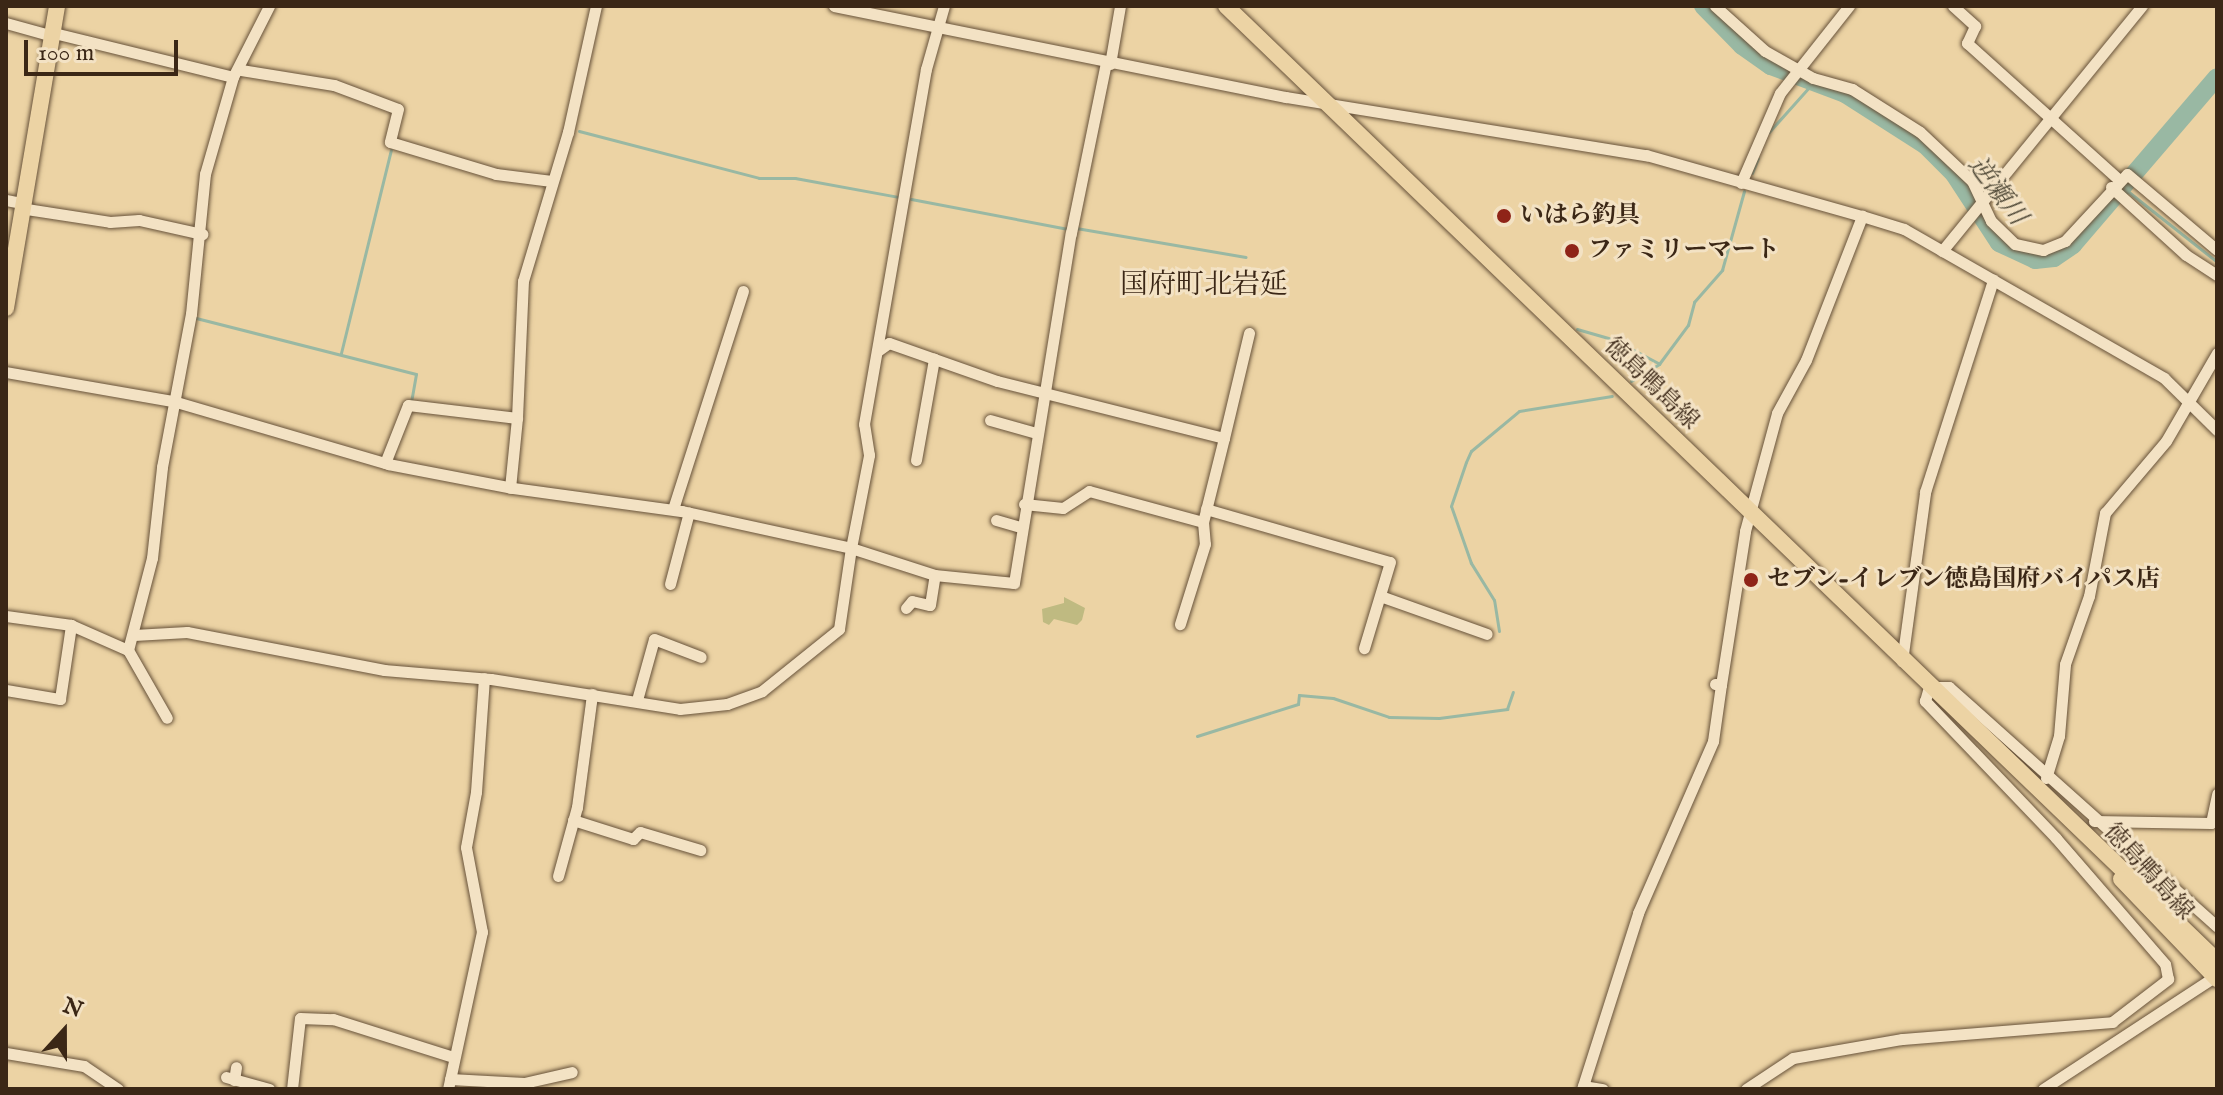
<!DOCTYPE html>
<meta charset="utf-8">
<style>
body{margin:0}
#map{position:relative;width:2223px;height:1095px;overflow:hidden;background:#ecd3a4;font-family:"IM FELL English","Noto Serif JP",serif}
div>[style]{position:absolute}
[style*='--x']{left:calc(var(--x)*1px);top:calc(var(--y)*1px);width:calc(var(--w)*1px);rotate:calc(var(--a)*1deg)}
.green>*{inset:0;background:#bfba81}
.stream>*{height:3px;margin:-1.5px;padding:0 1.5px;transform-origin:1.5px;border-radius:1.5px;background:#99b8a3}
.river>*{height:18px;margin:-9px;padding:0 9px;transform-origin:9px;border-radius:9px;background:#99b8a3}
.roads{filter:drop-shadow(0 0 2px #67523a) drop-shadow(0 0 2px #67523a)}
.street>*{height:11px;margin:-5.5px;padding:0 5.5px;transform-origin:5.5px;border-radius:5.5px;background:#f3e2c4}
.primary>*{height:16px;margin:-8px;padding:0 8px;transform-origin:8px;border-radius:8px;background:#ecd3a4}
.dots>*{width:22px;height:22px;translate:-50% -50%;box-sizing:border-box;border:4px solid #f3e2c4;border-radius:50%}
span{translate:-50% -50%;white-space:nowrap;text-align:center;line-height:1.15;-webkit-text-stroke:6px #f3e2c4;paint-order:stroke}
.poi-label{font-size:24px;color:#3b2716;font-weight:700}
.left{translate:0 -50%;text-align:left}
.street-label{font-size:24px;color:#3b2716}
.water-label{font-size:26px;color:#524b39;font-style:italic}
.quarter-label{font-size:28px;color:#3b2716}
.frame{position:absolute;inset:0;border:8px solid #3b2716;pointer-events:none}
.north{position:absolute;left:24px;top:991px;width:80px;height:80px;-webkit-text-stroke:6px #f3e2c4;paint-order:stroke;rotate:21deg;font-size:22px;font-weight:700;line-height:32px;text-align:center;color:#3b2716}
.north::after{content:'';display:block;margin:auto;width:28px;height:36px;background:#3b2716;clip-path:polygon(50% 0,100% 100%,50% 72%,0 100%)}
.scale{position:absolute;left:24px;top:40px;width:154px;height:36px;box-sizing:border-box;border:4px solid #3b2716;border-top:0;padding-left:10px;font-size:24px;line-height:28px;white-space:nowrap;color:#3b2716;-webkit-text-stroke:6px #f3e2c4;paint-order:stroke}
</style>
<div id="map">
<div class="green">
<div style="clip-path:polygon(1064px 597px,1085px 608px,1082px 620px,1077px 625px,1054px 619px,1049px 625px,1043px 622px,1042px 609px,1064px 603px)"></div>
</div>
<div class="stream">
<div style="--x:579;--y:131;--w:186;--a:14.6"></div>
<div style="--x:759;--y:178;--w:36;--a:0"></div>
<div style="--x:795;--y:178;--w:106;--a:10.4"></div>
<div style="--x:1769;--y:132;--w:63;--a:-48.2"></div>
<div style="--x:1752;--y:173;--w:16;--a:-68"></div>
<div style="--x:2125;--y:189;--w:117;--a:38.4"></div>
<div style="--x:911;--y:199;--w:161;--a:10.8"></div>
<div style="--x:1076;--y:228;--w:172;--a:9.7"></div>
<div style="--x:196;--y:318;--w:227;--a:14.3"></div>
<div style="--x:416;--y:374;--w:27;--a:100"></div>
<div style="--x:1577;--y:329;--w:37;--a:16"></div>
<div style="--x:1613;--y:339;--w:51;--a:28.1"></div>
<div style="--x:341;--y:353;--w:209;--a:-76.2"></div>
<div style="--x:1631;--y:381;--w:33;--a:-31"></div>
<div style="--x:1659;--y:364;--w:49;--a:-53.4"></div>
<div style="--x:1688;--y:325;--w:24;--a:-75"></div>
<div style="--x:1694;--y:302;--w:43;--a:-48.8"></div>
<div style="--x:1722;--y:270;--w:82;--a:-74.4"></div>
<div style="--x:1499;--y:631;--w:31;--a:-99"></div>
<div style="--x:1494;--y:600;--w:44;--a:-121.9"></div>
<div style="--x:1471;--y:563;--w:60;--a:-109.3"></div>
<div style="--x:1451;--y:506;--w:46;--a:-71.2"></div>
<div style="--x:1466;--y:462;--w:12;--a:-66"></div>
<div style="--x:1471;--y:451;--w:62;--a:-39.8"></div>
<div style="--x:1519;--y:411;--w:94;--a:-9.2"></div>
<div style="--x:1197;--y:736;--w:106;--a:-17.6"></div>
<div style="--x:1298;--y:704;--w:9;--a:-84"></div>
<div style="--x:1299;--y:695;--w:34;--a:5"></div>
<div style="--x:1333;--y:698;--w:59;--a:18.7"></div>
<div style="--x:1389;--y:717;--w:50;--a:1.1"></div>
<div style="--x:1439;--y:718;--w:69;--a:-7.5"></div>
<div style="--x:1507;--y:709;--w:18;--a:-71"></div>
</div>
<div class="river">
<div style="--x:1703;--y:6;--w:56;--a:45.7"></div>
<div style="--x:1742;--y:46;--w:35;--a:35"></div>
<div style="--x:1771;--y:66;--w:79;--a:20.7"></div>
<div style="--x:1845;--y:94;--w:95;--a:32.5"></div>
<div style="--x:1925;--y:145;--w:41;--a:45"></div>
<div style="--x:1954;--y:174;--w:82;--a:56.9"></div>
<div style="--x:1999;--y:243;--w:40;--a:25"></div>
<div style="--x:2035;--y:260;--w:19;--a:-6"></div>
<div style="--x:2054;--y:258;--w:23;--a:-34"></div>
<div style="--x:2073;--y:245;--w:221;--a:-49.4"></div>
</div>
<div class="roads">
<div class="street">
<div style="--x:834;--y:6;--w:461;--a:11.4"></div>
<div style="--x:1286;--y:97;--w:365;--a:9.2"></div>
<div style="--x:1646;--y:155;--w:224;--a:15.8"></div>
<div style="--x:1862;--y:216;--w:44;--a:17.2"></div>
<div style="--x:1904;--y:229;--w:300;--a:29.8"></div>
<div style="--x:2164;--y:378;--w:74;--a:44.5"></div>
<div style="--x:1715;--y:6;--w:67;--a:42"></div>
<div style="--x:1765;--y:51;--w:55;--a:29.4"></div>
<div style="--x:1813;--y:78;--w:41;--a:15.8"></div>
<div style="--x:1852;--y:89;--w:80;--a:32.3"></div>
<div style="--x:1920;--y:132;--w:71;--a:43.3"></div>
<div style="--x:1972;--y:181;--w:44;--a:64.6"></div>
<div style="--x:1991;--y:221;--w:33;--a:44"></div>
<div style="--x:2015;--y:244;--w:29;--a:12"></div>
<div style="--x:2043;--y:250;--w:24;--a:-22"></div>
<div style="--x:2065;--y:241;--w:91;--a:-47.2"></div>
<div style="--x:2127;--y:174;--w:118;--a:40.2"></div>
<div style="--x:1953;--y:6;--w:30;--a:42"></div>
<div style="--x:1975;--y:26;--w:19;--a:115"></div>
<div style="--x:1967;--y:43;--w:205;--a:42"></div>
<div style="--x:6;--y:23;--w:49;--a:15.5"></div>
<div style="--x:54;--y:33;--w:184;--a:13.8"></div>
<div style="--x:1110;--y:64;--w:59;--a:-80.2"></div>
<div style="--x:241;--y:70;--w:94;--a:9.2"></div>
<div style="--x:334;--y:85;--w:68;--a:20.6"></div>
<div style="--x:398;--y:109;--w:34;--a:104"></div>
<div style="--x:390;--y:142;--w:111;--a:16.8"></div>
<div style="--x:496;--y:174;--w:56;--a:7.1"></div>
<div style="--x:1741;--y:183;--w:98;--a:-66.6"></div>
<div style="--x:1780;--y:93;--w:111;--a:-51.6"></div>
<div style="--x:2111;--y:187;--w:101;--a:42.2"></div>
<div style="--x:2186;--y:255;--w:37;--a:33"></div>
<div style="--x:6;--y:200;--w:15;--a:11"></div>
<div style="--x:20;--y:208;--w:91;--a:8.8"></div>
<div style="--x:110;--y:222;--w:29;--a:-4"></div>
<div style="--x:139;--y:220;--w:65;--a:12.5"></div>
<div style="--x:1942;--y:251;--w:316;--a:-50.8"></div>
<div style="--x:879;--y:350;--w:12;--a:-35"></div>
<div style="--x:889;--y:343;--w:114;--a:19.4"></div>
<div style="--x:997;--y:381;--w:234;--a:14.1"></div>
<div style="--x:1224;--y:438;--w:87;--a:104"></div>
<div style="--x:1203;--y:522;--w:22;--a:85"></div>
<div style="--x:1205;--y:544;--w:84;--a:107.4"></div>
<div style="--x:6;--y:372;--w:169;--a:9.9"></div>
<div style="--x:173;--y:401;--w:224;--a:16.3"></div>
<div style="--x:388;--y:464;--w:127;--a:10.9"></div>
<div style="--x:513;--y:488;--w:171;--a:7.8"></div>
<div style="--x:682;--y:511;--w:173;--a:12.3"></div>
<div style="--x:851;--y:548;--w:95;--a:-79"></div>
<div style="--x:869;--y:455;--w:31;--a:-99"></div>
<div style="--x:864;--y:424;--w:360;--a:-80.1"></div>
<div style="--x:926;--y:69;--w:66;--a:-74.1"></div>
<div style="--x:517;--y:418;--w:137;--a:-87.5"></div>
<div style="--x:523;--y:281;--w:156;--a:-73.2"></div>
<div style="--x:568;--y:132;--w:129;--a:-77.5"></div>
<div style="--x:990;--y:420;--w:48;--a:15.8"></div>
<div style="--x:1224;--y:438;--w:108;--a:-76.6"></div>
<div style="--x:916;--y:460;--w:103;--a:-79.9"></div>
<div style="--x:385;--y:463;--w:62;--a:-68.4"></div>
<div style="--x:408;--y:405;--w:110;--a:6.8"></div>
<div style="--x:517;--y:418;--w:70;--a:95.7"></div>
<div style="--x:1024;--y:504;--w:39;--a:6"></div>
<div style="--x:1063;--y:508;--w:31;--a:-33"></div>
<div style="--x:1089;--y:491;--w:118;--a:15.2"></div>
<div style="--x:673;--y:509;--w:229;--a:-72.2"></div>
<div style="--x:1206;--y:509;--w:191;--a:16.1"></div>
<div style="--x:1390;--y:562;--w:90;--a:106.8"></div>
<div style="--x:996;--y:520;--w:26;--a:16"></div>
<div style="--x:670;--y:584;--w:74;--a:-75.2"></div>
<div style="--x:1383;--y:597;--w:110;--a:19.6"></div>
<div style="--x:906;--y:608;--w:9;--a:-49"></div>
<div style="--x:912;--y:601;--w:18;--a:13"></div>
<div style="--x:930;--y:605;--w:30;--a:-81"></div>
<div style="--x:6;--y:616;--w:66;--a:7.9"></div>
<div style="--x:71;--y:625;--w:62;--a:23.7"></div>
<div style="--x:128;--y:650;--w:95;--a:-75.4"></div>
<div style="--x:152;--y:558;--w:92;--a:-83.7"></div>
<div style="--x:162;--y:467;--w:156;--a:-79.3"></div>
<div style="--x:191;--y:314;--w:141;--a:-84.3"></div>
<div style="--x:205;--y:174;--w:101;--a:-73.9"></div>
<div style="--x:233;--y:77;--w:80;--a:-63.1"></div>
<div style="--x:134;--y:635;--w:53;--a:-3.2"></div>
<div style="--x:187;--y:632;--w:201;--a:10.9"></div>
<div style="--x:384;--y:670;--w:107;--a:4.8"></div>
<div style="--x:491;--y:679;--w:191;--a:9"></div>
<div style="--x:680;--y:709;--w:47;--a:-6.1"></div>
<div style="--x:727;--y:704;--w:37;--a:-20"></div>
<div style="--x:762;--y:691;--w:99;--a:-38.8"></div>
<div style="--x:839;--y:629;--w:82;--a:-81.6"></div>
<div style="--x:851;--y:548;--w:88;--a:17.8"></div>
<div style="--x:935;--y:575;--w:79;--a:5.8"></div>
<div style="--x:1014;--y:583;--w:355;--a:-80.8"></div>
<div style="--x:1071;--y:233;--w:174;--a:-78.4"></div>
<div style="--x:128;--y:650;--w:78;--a:60.2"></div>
<div style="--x:1902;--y:661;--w:171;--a:-82.2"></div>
<div style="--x:1925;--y:492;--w:223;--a:-72.2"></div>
<div style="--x:1715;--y:684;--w:6;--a:9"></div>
<div style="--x:1721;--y:685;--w:156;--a:-81.1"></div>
<div style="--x:1745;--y:531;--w:122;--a:-74.8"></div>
<div style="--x:1777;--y:413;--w:60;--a:-61.3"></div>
<div style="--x:1806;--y:360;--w:155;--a:-68.7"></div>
<div style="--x:6;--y:690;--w:55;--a:9.5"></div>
<div style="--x:60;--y:699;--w:75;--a:-81.5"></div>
<div style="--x:637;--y:700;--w:63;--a:-74.4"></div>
<div style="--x:654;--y:639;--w:50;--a:21"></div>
<div style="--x:2046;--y:778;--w:44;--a:-72.8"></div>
<div style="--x:2059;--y:736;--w:72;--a:-85.2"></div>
<div style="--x:2065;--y:664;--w:72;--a:-70.6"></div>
<div style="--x:2089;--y:596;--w:85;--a:-79.1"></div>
<div style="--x:2105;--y:513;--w:94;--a:-49.7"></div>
<div style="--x:2166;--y:441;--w:102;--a:-59.9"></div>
<div style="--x:573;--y:820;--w:63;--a:17.6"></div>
<div style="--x:633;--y:839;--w:10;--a:-45"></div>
<div style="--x:640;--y:832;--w:63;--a:16.7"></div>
<div style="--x:2094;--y:821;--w:117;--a:1"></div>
<div style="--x:2211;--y:823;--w:30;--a:-78"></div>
<div style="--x:558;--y:876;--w:72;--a:-74.6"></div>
<div style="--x:577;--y:807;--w:114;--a:-82.4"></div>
<div style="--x:6;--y:1053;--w:79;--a:9.5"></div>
<div style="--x:84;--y:1066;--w:41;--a:34.1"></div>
<div style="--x:226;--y:1077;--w:45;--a:15.6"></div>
<div style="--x:450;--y:1079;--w:74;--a:3.1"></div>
<div style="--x:524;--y:1083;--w:49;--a:-12.9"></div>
<div style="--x:234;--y:1080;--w:13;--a:-81"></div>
<div style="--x:1583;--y:1086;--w:20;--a:9"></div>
<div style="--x:292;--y:1089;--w:71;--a:-83.6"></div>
<div style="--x:300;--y:1018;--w:33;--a:2"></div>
<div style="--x:333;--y:1019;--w:126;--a:17.6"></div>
<div style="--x:448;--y:1089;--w:161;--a:-77.8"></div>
<div style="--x:482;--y:932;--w:86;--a:-100.7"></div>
<div style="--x:466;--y:847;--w:56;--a:-79.7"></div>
<div style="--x:476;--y:792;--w:114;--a:-86"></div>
<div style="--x:1582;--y:1089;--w:185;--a:-72.3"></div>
<div style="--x:1638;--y:913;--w:188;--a:-66.4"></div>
<div style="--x:1713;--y:741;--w:57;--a:-81.9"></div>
<div style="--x:1746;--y:1089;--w:56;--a:-33.4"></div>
<div style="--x:1793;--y:1058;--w:111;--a:-9.9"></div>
<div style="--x:1902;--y:1039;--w:211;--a:-4.6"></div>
<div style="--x:2112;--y:1022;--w:71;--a:-37.5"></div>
<div style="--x:2168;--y:979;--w:15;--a:-101"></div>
<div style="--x:2165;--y:964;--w:167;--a:-130.9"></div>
<div style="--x:2056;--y:838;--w:190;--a:-133.7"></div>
<div style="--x:1925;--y:701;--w:15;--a:-74"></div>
<div style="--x:1929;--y:687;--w:20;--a:0"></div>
<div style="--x:1949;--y:687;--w:360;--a:41.8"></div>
<div style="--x:2043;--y:1089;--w:208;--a:-33.2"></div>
</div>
<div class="primary">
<div style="--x:1226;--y:6;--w:1376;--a:43.94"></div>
<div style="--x:6;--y:308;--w:306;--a:-80.4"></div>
<div style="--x:2121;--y:879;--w:139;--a:46.2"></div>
</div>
</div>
<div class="dots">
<div style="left:1504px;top:216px;background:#8f2418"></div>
<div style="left:1572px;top:251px;background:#8f2418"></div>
<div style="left:1751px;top:580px;background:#8f2418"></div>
</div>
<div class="poi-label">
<span class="left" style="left:1520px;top:216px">いはら釣具</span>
<span class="left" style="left:1588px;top:251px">ファミリーマート</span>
<span class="left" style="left:1767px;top:580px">セブン-イレブン徳島国府バイパス店</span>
</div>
<div class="street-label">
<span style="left:1651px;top:384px;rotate:44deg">徳島鴨島線</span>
<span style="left:2148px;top:872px;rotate:48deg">徳島鴨島線</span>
</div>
<div class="water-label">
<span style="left:1997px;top:191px;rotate:53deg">逆瀬川</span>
</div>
<div class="quarter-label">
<span style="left:1204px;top:286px">国府町北岩延</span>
</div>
<div class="frame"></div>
<div class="north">N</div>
<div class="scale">100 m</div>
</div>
